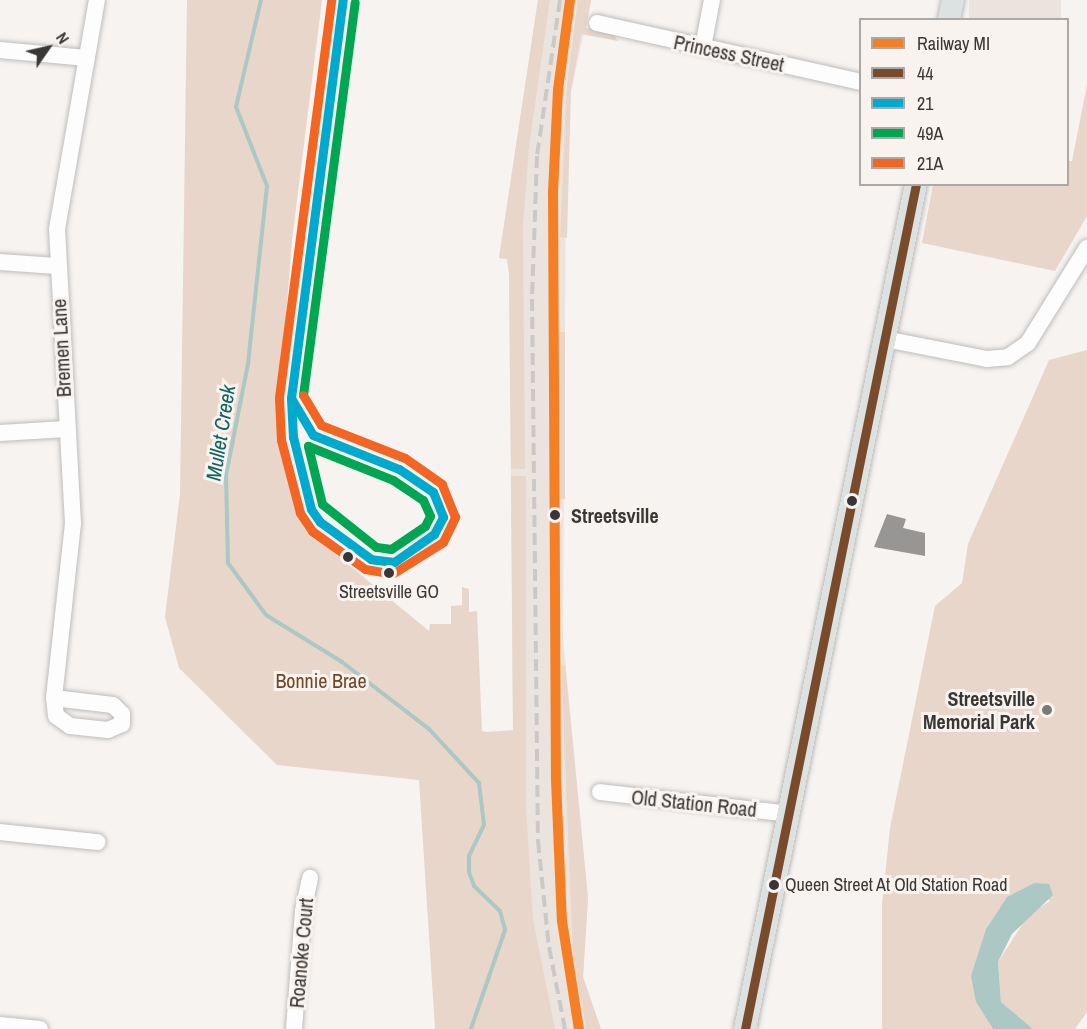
<!DOCTYPE html>
<style>
body{margin:0}
#map{position:relative;width:1087px;height:1029px;overflow:hidden;background:#f6f3f1;font-family:"Archivo Narrow",sans-serif}
div>[style]{position:absolute}
[style*='--x']{left:calc(var(--x)*1px);top:calc(var(--y)*1px);width:calc(var(--w)*1px);rotate:calc(var(--a)*1deg)}
.built>*{inset:0;background:#ebe3de;transform-origin:0 0}
.green>*{inset:0;background:#e8d6ca;transform-origin:0 0}
.water>*{inset:0;background:#abc8c4}
.stream>*{height:4px;margin:-2px;padding:0 2px;transform-origin:2px;border-radius:2px;background:#abc8c4}
.building>*{inset:0;background:#989695}
.roads{filter:drop-shadow(0 0 2px #bebdbb) drop-shadow(0 0 2px #bebdbb)}
.minor>*{height:16px;margin:-8px;padding:0 8px;transform-origin:8px;border-radius:8px;background:#fefdfd}
.major>*{height:22px;margin:-11px;padding:0 11px;transform-origin:11px;border-radius:11px;background:#dbe2e1}
.rail>*{height:4px;margin-top:-2px;transform-origin:0;background:repeating-linear-gradient(90deg,#cac9c9 0 12px,transparent 0 18px)}
.bus-1>*{height:9px;margin:-4.5px;padding:0 4.5px;transform-origin:4.5px;border-radius:4.5px;background:#7a4b2a}
.bus-2>*{height:9px;margin:-4.5px;padding:0 4.5px;transform-origin:4.5px;border-radius:4.5px;background:#00a9ce}
.bus-3>*{height:9px;margin:-4.5px;padding:0 4.5px;transform-origin:4.5px;border-radius:4.5px;background:#00a651}
.bus-4>*{height:9px;margin:-4.5px;padding:0 4.5px;transform-origin:4.5px;border-radius:4.5px;background:#f26522}
.rail-1>*{height:10px;margin:-5px;padding:0 5px;transform-origin:5px;border-radius:5px;background:#f57f25}
.dots>*{width:16px;height:16px;translate:-50% -50%;box-sizing:border-box;border:3px solid #f8f3ef;border-radius:50%}
span{translate:-50% -50%;white-space:nowrap;text-align:center;line-height:1.15;-webkit-text-stroke:6px #f8f3ef;paint-order:stroke}
.bus-label{font-size:18px;color:#393736}
.left{translate:0 -50%;text-align:left}
.street-label{font-size:20px;color:#393736}
.stop-label{font-size:20px;color:#393736;font-weight:700}
.park-label{font-size:20px;color:#704624}
.poi-label{font-size:20px;color:#393736;font-weight:700}
.right{translate:-100% -50%;text-align:right}
.water-label{font-size:21px;color:#10645f;font-style:italic}
.legend{position:absolute;left:859px;top:18px;width:210px;height:168px;box-sizing:border-box;background:#f8f3ef;border:2px solid #aca8a5;margin:0;padding:8px 10px;list-style:none;font-size:18px;color:#393736}
.legend li{display:flex;align-items:center;gap:12px;height:30px}
.legend b{width:30px;border:2px solid #aca8a5}
.north{position:absolute;left:18px;top:18px;width:60px;height:60px;-webkit-text-stroke:4px #f8f3ef;paint-order:stroke;rotate:56deg;font-size:16px;font-weight:700;line-height:24px;text-align:center;color:#393736}
.north::after{content:'';display:block;margin:auto;width:21px;height:27px;background:#393736;clip-path:polygon(50% 0,100% 100%,50% 72%,0 100%)}
</style>
<div id="map">
<div class="built">
<div style="clip-path:polygon(538px 0,591px 0,571px 91px,566px 169px,563px 637px,588px 898px,583px 977px,601px 1029px,534px 1029px,513px 730px,509px 274px,507px 259px,499px 258px)"></div>
<div style="left:969px;top:0;width:92px;height:19px"></div>
</div>
<div class="green">
<div style="clip-path:polygon(187px 0,322px 0,292px 240px,278px 419px,280px 441px,304px 528px,429px 631px,430px 624px,451px 624px,451px 606px,462px 605px,462px 587px,469px 589px,469px 612px,477px 611px,482px 731px,487px 732px,513px 730px,511px 476px,526px 476px,526px 807px,533px 919px,555px 1029px,435px 1029px,419px 780px,277px 765px,179px 668px,165px 617px,180px 494px)"></div>
<div style="clip-path:polygon(538px 0,550px 0,529px 147px,523px 224px,525px 469px,511px 469px,509px 274px,507px 259px,499px 258px)"></div>
<div style="clip-path:polygon(578px 0,591px 0,586px 28px,613px 34px,618px 41px,581px 34px,571px 91px,567px 238px,560px 237px,567px 84px)"></div>
<div style="clip-path:polygon(1087px 85px,1087px 216px,1055px 271px,922px 243px,933px 185px,1068px 184px,1068px 161px,1072px 161px)"></div>
<div style="left:565px;top:332px;width:167px;height:6px;rotate:90deg"></div>
<div style="clip-path:polygon(1087px 350px,1087px 1012px,1075px 1029px,1033px 1029px,1001px 1002px,998px 962px,1029px 914px,1050px 901px,1034px 883px,1007px 897px,986px 929px,976px 1002px,993px 1029px,882px 1029px,882px 904px,890px 828px,935px 606px,962px 583px,968px 544px,1049px 360px)"></div>
<div style="clip-path:polygon(565px 665px,588px 898px,583px 977px,601px 1029px,586px 1029px,573px 954px,561px 666px)"></div>
</div>
<div class="water">
<div style="clip-path:polygon(1034px 883px,1049px 884px,1053px 895px,1012px 934px,998px 962px,1001px 1002px,1033px 1029px,993px 1029px,976px 1002px,971px 976px,986px 929px,1007px 897px)"></div>
</div>
<div class="stream">
<div style="--x:261;--y:0;--w:110;--a:103.2"></div>
<div style="--x:236;--y:107;--w:85;--a:68.6"></div>
<div style="--x:267;--y:186;--w:179;--a:96.1"></div>
<div style="--x:248;--y:364;--w:113;--a:101.2"></div>
<div style="--x:226;--y:475;--w:88;--a:88.7"></div>
<div style="--x:228;--y:563;--w:64;--a:53.8"></div>
<div style="--x:266;--y:615;--w:89;--a:31.7"></div>
<div style="--x:342;--y:662;--w:110;--a:37.6"></div>
<div style="--x:429;--y:729;--w:74;--a:47.2"></div>
<div style="--x:479;--y:783;--w:42;--a:83.2"></div>
<div style="--x:484;--y:825;--w:34;--a:116"></div>
<div style="--x:469;--y:856;--w:16;--a:90"></div>
<div style="--x:469;--y:872;--w:15;--a:70"></div>
<div style="--x:474;--y:886;--w:36;--a:44"></div>
<div style="--x:500;--y:911;--w:20;--a:75"></div>
<div style="--x:505;--y:930;--w:105;--a:109"></div>
</div>
<div class="building">
<div style="clip-path:polygon(887px 514px,906px 519px,903px 528px,925px 533px,925px 556px,874px 547px)"></div>
</div>
<div class="roads">
<div class="minor">
<div style="--x:597;--y:23;--w:270;--a:12.6"></div>
<div style="--x:703;--y:47;--w:48;--a:-79.2"></div>
<div style="--x:0;--y:50;--w:87;--a:5.3"></div>
<div style="--x:0;--y:262;--w:56;--a:4.1"></div>
<div style="--x:885;--y:339;--w:104;--a:11.1"></div>
<div style="--x:987;--y:359;--w:21;--a:-5"></div>
<div style="--x:1008;--y:357;--w:24;--a:-35"></div>
<div style="--x:1028;--y:343;--w:112;--a:-58.2"></div>
<div style="--x:0;--y:433;--w:66;--a:-3.5"></div>
<div style="--x:54;--y:698;--w:59;--a:6.8"></div>
<div style="--x:113;--y:705;--w:13;--a:45"></div>
<div style="--x:122;--y:714;--w:10;--a:90"></div>
<div style="--x:122;--y:724;--w:15;--a:157"></div>
<div style="--x:108;--y:730;--w:38;--a:-174"></div>
<div style="--x:70;--y:726;--w:17;--a:-144"></div>
<div style="--x:56;--y:716;--w:18;--a:-96"></div>
<div style="--x:54;--y:698;--w:175;--a:-83.8"></div>
<div style="--x:73;--y:524;--w:295;--a:-93.1"></div>
<div style="--x:57;--y:229;--w:232;--a:-80.1"></div>
<div style="--x:600;--y:792;--w:190;--a:6.6"></div>
<div style="--x:0;--y:832;--w:98;--a:5.9"></div>
<div style="--x:0;--y:1025;--w:40;--a:5.7"></div>
<div style="--x:294;--y:1029;--w:118;--a:-85.6"></div>
<div style="--x:303;--y:911;--w:34;--a:-78"></div>
</div>
<div class="major">
<div style="--x:949;--y:20;--w:20;--a:-79"></div>
<div style="--x:745;--y:1029;--w:862;--a:-78.56"></div>
</div>
</div>
<div class="rail">
<div style="--x:560;--y:0;--w:158;--a:98.4"></div>
<div style="--x:537;--y:156;--w:143;--a:92"></div>
<div style="--x:532;--y:299;--w:542;--a:89.37"></div>
<div style="--x:538;--y:841;--w:107;--a:84.1"></div>
<div style="--x:549;--y:947;--w:84;--a:79"></div>
</div>
<div class="bus-1">
<div style="--x:745;--y:1029;--w:862;--a:-78.56"></div>
</div>
<div class="bus-2">
<div style="--x:291;--y:398;--w:43;--a:59.3"></div>
<div style="--x:313;--y:435;--w:92;--a:21.6"></div>
<div style="--x:399;--y:469;--w:41;--a:34.1"></div>
<div style="--x:433;--y:492;--w:27;--a:68"></div>
<div style="--x:443;--y:517;--w:19;--a:118"></div>
<div style="--x:434;--y:534;--w:49;--a:145"></div>
<div style="--x:394;--y:562;--w:23;--a:-173"></div>
<div style="--x:371;--y:559;--w:63;--a:-144"></div>
<div style="--x:320;--y:522;--w:16;--a:-125"></div>
<div style="--x:311;--y:509;--w:74;--a:-104"></div>
<div style="--x:293;--y:437;--w:39;--a:-93"></div>
<div style="--x:291;--y:398;--w:401;--a:-82.6"></div>
</div>
<div class="bus-3">
<div style="--x:303;--y:395;--w:396;--a:-82.5"></div>
<div style="--x:308;--y:446;--w:92;--a:21.8"></div>
<div style="--x:393;--y:480;--w:36;--a:34"></div>
<div style="--x:423;--y:500;--w:17;--a:66"></div>
<div style="--x:430;--y:516;--w:11;--a:117"></div>
<div style="--x:425;--y:526;--w:41;--a:145.9"></div>
<div style="--x:391;--y:549;--w:15;--a:-172"></div>
<div style="--x:376;--y:547;--w:69;--a:-141.5"></div>
<div style="--x:322;--y:504;--w:60;--a:-103.6"></div>
</div>
<div class="bus-4">
<div style="--x:279;--y:397;--w:400;--a:-82.5"></div>
<div style="--x:279;--y:399;--w:41;--a:87.2"></div>
<div style="--x:281;--y:440;--w:75;--a:75.4"></div>
<div style="--x:300;--y:513;--w:22;--a:56"></div>
<div style="--x:312;--y:531;--w:65;--a:35.6"></div>
<div style="--x:365;--y:569;--w:27;--a:10"></div>
<div style="--x:392;--y:574;--w:60;--a:-32.1"></div>
<div style="--x:443;--y:542;--w:28;--a:-64"></div>
<div style="--x:455;--y:517;--w:35;--a:-112"></div>
<div style="--x:442;--y:484;--w:45;--a:-144.9"></div>
<div style="--x:405;--y:458;--w:90;--a:-158.6"></div>
<div style="--x:321;--y:425;--w:35;--a:-121"></div>
</div>
<div class="rail-1">
<div style="--x:570;--y:0;--w:91;--a:97.6"></div>
<div style="--x:558;--y:90;--w:104;--a:92.8"></div>
<div style="--x:553;--y:194;--w:586;--a:89.71"></div>
<div style="--x:556;--y:780;--w:141;--a:87.6"></div>
<div style="--x:562;--y:921;--w:109;--a:81.1"></div>
</div>
<div class="dots">
<div style="left:852px;top:501px;background:#393736"></div>
<div style="left:555px;top:515px;background:#393736"></div>
<div style="left:348px;top:557px;background:#393736"></div>
<div style="left:389px;top:573px;background:#393736"></div>
<div style="left:1047px;top:710px;background:#7b7977"></div>
<div style="left:774px;top:885px;background:#393736"></div>
</div>
<div class="bus-label">
<span style="left:389px;top:592px">Streetsville GO</span>
<span class="left" style="left:785px;top:885px">Queen Street At Old Station Road</span>
</div>
<div class="street-label">
<span style="left:729px;top:53px;rotate:12deg">Princess Street</span>
<span style="left:61px;top:348px;rotate:-93deg">Bremen Lane</span>
<span style="left:694px;top:803px;rotate:6deg">Old Station Road</span>
<span style="left:301px;top:953px;rotate:-85deg">Roanoke Court</span>
</div>
<div class="stop-label">
<span class="left" style="left:571px;top:515px">Streetsville</span>
</div>
<div class="park-label">
<span style="left:321px;top:680px">Bonnie Brae</span>
</div>
<div class="poi-label">
<span class="right" style="left:1035px;top:710px">Streetsville<br>Memorial Park</span>
</div>
<div class="water-label">
<span style="left:221px;top:433px;rotate:-81deg">Mullet Creek</span>
</div>
<ul class="legend">
<li><b style="height:8px;background:#f57f25"></b>Railway MI</li>
<li><b style="height:8px;background:#7a4b2a"></b>44</li>
<li><b style="height:8px;background:#00a9ce"></b>21</li>
<li><b style="height:8px;background:#00a651"></b>49A</li>
<li><b style="height:8px;background:#f26522"></b>21A</li>
</ul>
<div class="north">N</div>
</div>
